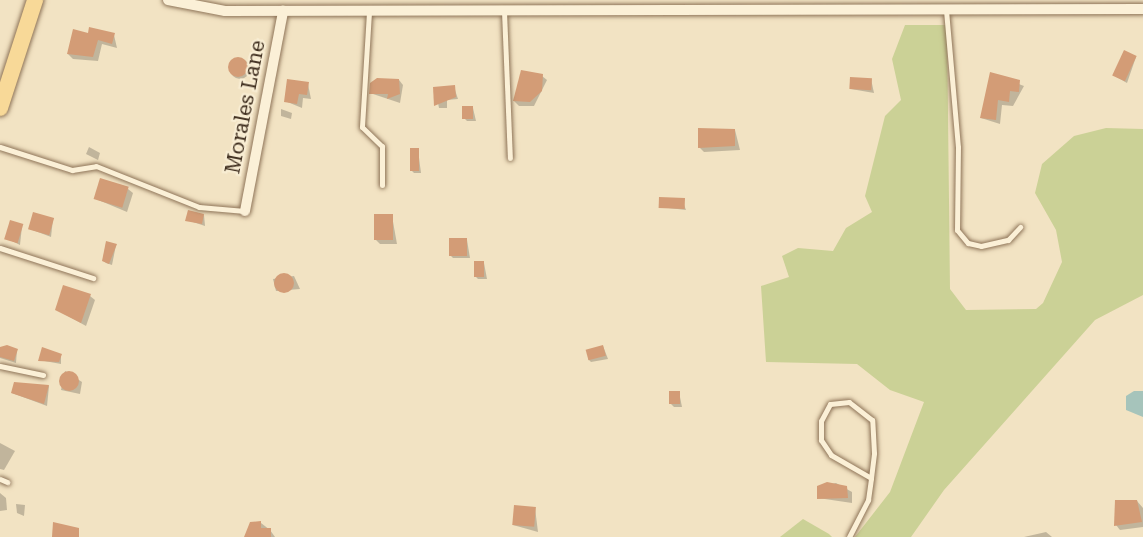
<!DOCTYPE html>
<style>
body{margin:0}
#map{position:relative;width:1143px;height:537px;overflow:hidden;background:#f2e3c3;font-family:"Roboto Serif",serif}
div>[style]{position:absolute}
[style*='--x']{left:calc(var(--x)*1px);top:calc(var(--y)*1px);width:calc(var(--w)*1px);rotate:calc(var(--a)*1deg)}
.green>*{inset:0;background:#cbd196}
.water>*{inset:0;background:#a6c4bb}
.shadow>*{inset:0;background:#0003}
.round{border-radius:50%}
.building>*{inset:0;background:#d39c76;transform-origin:0 0}
.roads{filter:drop-shadow(0 0 2px #8e7458) drop-shadow(0 0 2px #8e7458)}
.lane>*{height:5px;margin:-2.5px;padding:0 2.5px;transform-origin:2.5px;border-radius:2.5px;background:#fbf0d7}
.street>*{height:10px;margin:-5px;padding:0 5px;transform-origin:5px;border-radius:5px;background:#fbf0d7}
.primary>*{height:16px;margin:-8px;padding:0 8px;transform-origin:8px;border-radius:8px;background:#f8d998}
span{translate:-50% -50%;white-space:nowrap;text-align:center;line-height:1.15;-webkit-text-stroke:4.5px #f8edd3;paint-order:stroke}
.street-label{font-size:21px;color:#3d2c1d}
</style>
<div id="map">
<div class="green">
<div style="clip-path:polygon(905px 25px,947px 25px,950px 289px,966px 310px,1036px 309px,1043px 303px,1062px 262px,1056px 230px,1035px 193px,1042px 164px,1074px 136px,1106px 128px,1143px 129px,1143px 295px,1095px 320px,944px 490px,911px 537px,855px 537px,890px 492px,924px 402px,890px 390px,857px 364px,766px 362px,761px 286px,789px 277px,782px 256px,798px 248px,833px 251px,846px 228px,872px 212px,865px 196px,885px 116px,901px 100px,892px 59px)"></div>
<div style="clip-path:polygon(803px 519px,829px 534px,832px 537px,780px 537px)"></div>
</div>
<div class="water">
<div style="clip-path:polygon(1134px 391px,1143px 391px,1143px 417px,1126px 410px,1126px 396px)"></div>
</div>
<div class="shadow">
<div style="clip-path:polygon(89px 35px,114px 35px,117px 48px,102px 44px,98px 61px,73px 59px,68px 54px)"></div>
<div style="clip-path:polygon(1136px 57px,1127px 83px,1113px 75px)"></div>
<div class="round" style="left:230px;top:59px;width:20px;height:20px"></div>
<div style="clip-path:polygon(991px 74px,1024px 86px,1013px 106px,1002px 105px,1000px 124px,981px 118px)"></div>
<div style="clip-path:polygon(542px 76px,547px 80px,534px 106px,519px 106px,514px 101px)"></div>
<div style="clip-path:polygon(871px 79px,874px 93px,851px 89px)"></div>
<div style="clip-path:polygon(399px 80px,403px 85px,400px 103px,370px 93px)"></div>
<div style="clip-path:polygon(308px 84px,311px 99px,303px 98px,302px 108px,285px 101px)"></div>
<div style="clip-path:polygon(454px 87px,458px 99px,447px 100px,447px 108px,439px 108px,435px 88px)"></div>
<div style="clip-path:polygon(473px 108px,476px 121px,467px 121px,464px 118px)"></div>
<div style="clip-path:polygon(281px 109px,292px 113px,291px 119px,281px 116px)"></div>
<div style="clip-path:polygon(735px 130px,740px 150px,704px 152px,699px 147px)"></div>
<div style="clip-path:polygon(89px 147px,100px 153px,98px 160px,86px 154px)"></div>
<div style="clip-path:polygon(418px 150px,421px 173px,414px 173px,411px 170px)"></div>
<div style="clip-path:polygon(128px 189px,133px 193px,127px 212px,96px 199px)"></div>
<div style="clip-path:polygon(683px 202px,686px 210px,660px 207px)"></div>
<div style="clip-path:polygon(204px 215px,205px 226px,187px 220px)"></div>
<div style="clip-path:polygon(392px 216px,397px 244px,380px 244px,375px 239px)"></div>
<div style="clip-path:polygon(53px 219px,51px 237px,30px 229px)"></div>
<div style="clip-path:polygon(22px 226px,20px 245px,6px 238px)"></div>
<div style="clip-path:polygon(467px 240px,470px 258px,453px 258px,450px 255px)"></div>
<div style="clip-path:polygon(116px 245px,112px 265px,106px 263px,103px 260px)"></div>
<div style="clip-path:polygon(484px 263px,487px 279px,478px 279px,475px 276px)"></div>
<div style="clip-path:polygon(294px 276px,300px 289px,276px 291px,273px 279px)"></div>
<div style="clip-path:polygon(90px 296px,95px 300px,86px 326px,57px 310px)"></div>
<div style="clip-path:polygon(603px 346px,608px 359px,591px 362px,588px 359px)"></div>
<div style="clip-path:polygon(0 348px,17px 350px,16px 363px,0 358px)"></div>
<div style="clip-path:polygon(61px 355px,61px 364px,39px 360px)"></div>
<div style="clip-path:polygon(65px 371px,82px 382px,80px 394px,61px 390px)"></div>
<div style="clip-path:polygon(49px 386px,47px 406px,12px 393px)"></div>
<div style="clip-path:polygon(679px 392px,682px 407px,674px 407px,671px 404px)"></div>
<div style="clip-path:polygon(0 443px,15px 451px,4px 470px,0 469px)"></div>
<div style="clip-path:polygon(836px 483px,852px 492px,852px 503px,818px 498px,818px 487px)"></div>
<div style="clip-path:polygon(0 493px,6px 498px,7px 510px,0 511px)"></div>
<div style="clip-path:polygon(1137px 501px,1143px 508px,1143px 527px,1120px 530px,1116px 525px)"></div>
<div style="clip-path:polygon(16px 504px,25px 505px,24px 516px,17px 513px)"></div>
<div style="clip-path:polygon(535px 508px,538px 532px,513px 525px)"></div>
<div style="clip-path:polygon(261px 523px,270px 530px,275px 537px,247px 537px)"></div>
<div style="clip-path:polygon(1046px 532px,1052px 537px,1024px 537px)"></div>
</div>
<div class="building">
<div style="clip-path:polygon(89px 27px,115px 33px,112px 44px,98px 40px,93px 57px,67px 54px,73px 29px,88px 33px)"></div>
<div style="left:1124px;top:50px;width:14px;height:28px;rotate:25deg"></div>
<div class="round" style="left:228px;top:57px;width:20px;height:20px"></div>
<div style="clip-path:polygon(521px 70px,543px 74px,542px 91px,530px 102px,513px 101px)"></div>
<div style="clip-path:polygon(990px 72px,1020px 80px,1019px 92px,1010px 91px,1009px 102px,998px 100px,996px 120px,980px 118px)"></div>
<div style="left:850px;top:77px;width:22px;height:12px;rotate:3deg"></div>
<div style="clip-path:polygon(377px 78px,399px 79px,400px 94px,387px 99px,388px 94px,369px 94px,370px 83px)"></div>
<div style="clip-path:polygon(287px 79px,309px 82px,307px 95px,299px 94px,297px 104px,284px 102px)"></div>
<div style="clip-path:polygon(455px 85px,456px 97px,434px 106px,433px 87px)"></div>
<div style="left:462px;top:106px;width:11px;height:13px"></div>
<div style="clip-path:polygon(698px 128px,735px 129px,735px 146px,698px 148px)"></div>
<div style="left:410px;top:148px;width:9px;height:23px"></div>
<div style="left:100px;top:178px;width:30px;height:22px;rotate:17deg"></div>
<div style="left:659px;top:197px;width:26px;height:11px;rotate:2deg"></div>
<div style="clip-path:polygon(188px 210px,204px 214px,202px 224px,185px 221px)"></div>
<div style="left:33px;top:212px;width:22px;height:18px;rotate:16deg"></div>
<div style="left:374px;top:214px;width:19px;height:26px"></div>
<div style="left:10px;top:220px;width:14px;height:20px;rotate:17deg"></div>
<div style="left:449px;top:238px;width:18px;height:18px"></div>
<div style="clip-path:polygon(106px 241px,117px 244px,109px 264px,102px 261px)"></div>
<div style="left:474px;top:261px;width:10px;height:16px"></div>
<div class="round" style="left:274px;top:273px;width:20px;height:20px"></div>
<div style="clip-path:polygon(63px 285px,91px 294px,81px 323px,55px 310px)"></div>
<div style="clip-path:polygon(7px 345px,18px 349px,14px 361px,0 357px,0 347px)"></div>
<div style="left:603px;top:345px;width:11px;height:18px;rotate:75deg"></div>
<div style="clip-path:polygon(42px 347px,62px 354px,59px 362px,38px 361px)"></div>
<div class="round" style="left:59px;top:371px;width:20px;height:20px"></div>
<div style="clip-path:polygon(14px 382px,49px 385px,44px 404px,11px 393px)"></div>
<div style="left:669px;top:391px;width:11px;height:13px"></div>
<div style="clip-path:polygon(827px 482px,847px 486px,848px 498px,817px 499px,817px 486px)"></div>
<div style="clip-path:polygon(1115px 500px,1137px 500px,1142px 522px,1114px 526px)"></div>
<div style="left:514px;top:505px;width:22px;height:20px;rotate:5deg"></div>
<div style="clip-path:polygon(261px 521px,261px 528px,271px 528px,271px 537px,244px 537px,250px 522px)"></div>
<div style="clip-path:polygon(53px 522px,79px 528px,79px 537px,52px 537px)"></div>
</div>
<div class="roads">
<div class="lane">
<div style="--x:946;--y:10;--w:138;--a:85"></div>
<div style="--x:958;--y:147;--w:83;--a:90.7"></div>
<div style="--x:957;--y:230;--w:17;--a:50"></div>
<div style="--x:968;--y:243;--w:13;--a:13"></div>
<div style="--x:981;--y:246;--w:28;--a:-13"></div>
<div style="--x:1008;--y:240;--w:18;--a:-47"></div>
<div style="--x:504;--y:11;--w:147;--a:87.7"></div>
<div style="--x:369;--y:12;--w:115;--a:93.5"></div>
<div style="--x:362;--y:127;--w:28;--a:44"></div>
<div style="--x:382;--y:146;--w:39;--a:90"></div>
<div style="--x:0;--y:147;--w:76;--a:17.7"></div>
<div style="--x:72;--y:170;--w:24;--a:-9"></div>
<div style="--x:96;--y:166;--w:111;--a:21.7"></div>
<div style="--x:199;--y:207;--w:46;--a:5"></div>
<div style="--x:0;--y:248;--w:98;--a:17.9"></div>
<div style="--x:0;--y:366;--w:44;--a:11.8"></div>
<div style="--x:0;--y:479;--w:8;--a:23"></div>
<div style="--x:849;--y:537;--w:42;--a:-62.8"></div>
<div style="--x:868;--y:500;--w:22;--a:-82"></div>
<div style="--x:871;--y:478;--w:25;--a:-83"></div>
<div style="--x:874;--y:453;--w:33;--a:-93"></div>
<div style="--x:872;--y:420;--w:29;--a:-142"></div>
<div style="--x:849;--y:402;--w:19;--a:174"></div>
<div style="--x:830;--y:404;--w:19;--a:118"></div>
<div style="--x:821;--y:421;--w:19;--a:90"></div>
<div style="--x:821;--y:440;--w:18;--a:56"></div>
<div style="--x:831;--y:455;--w:46;--a:29.9"></div>
</div>
<div class="street">
<div style="--x:168;--y:0;--w:58;--a:10.9"></div>
<div style="--x:225;--y:11;--w:918;--a:-0.12"></div>
<div style="--x:245;--y:211;--w:204;--a:-79.2"></div>
</div>
<div class="primary">
<div style="--x:0;--y:108;--w:114;--a:-72"></div>
</div>
</div>
<div class="street-label">
<span style="left:245px;top:107px;rotate:-79deg">Morales Lane</span>
</div>
</div>
